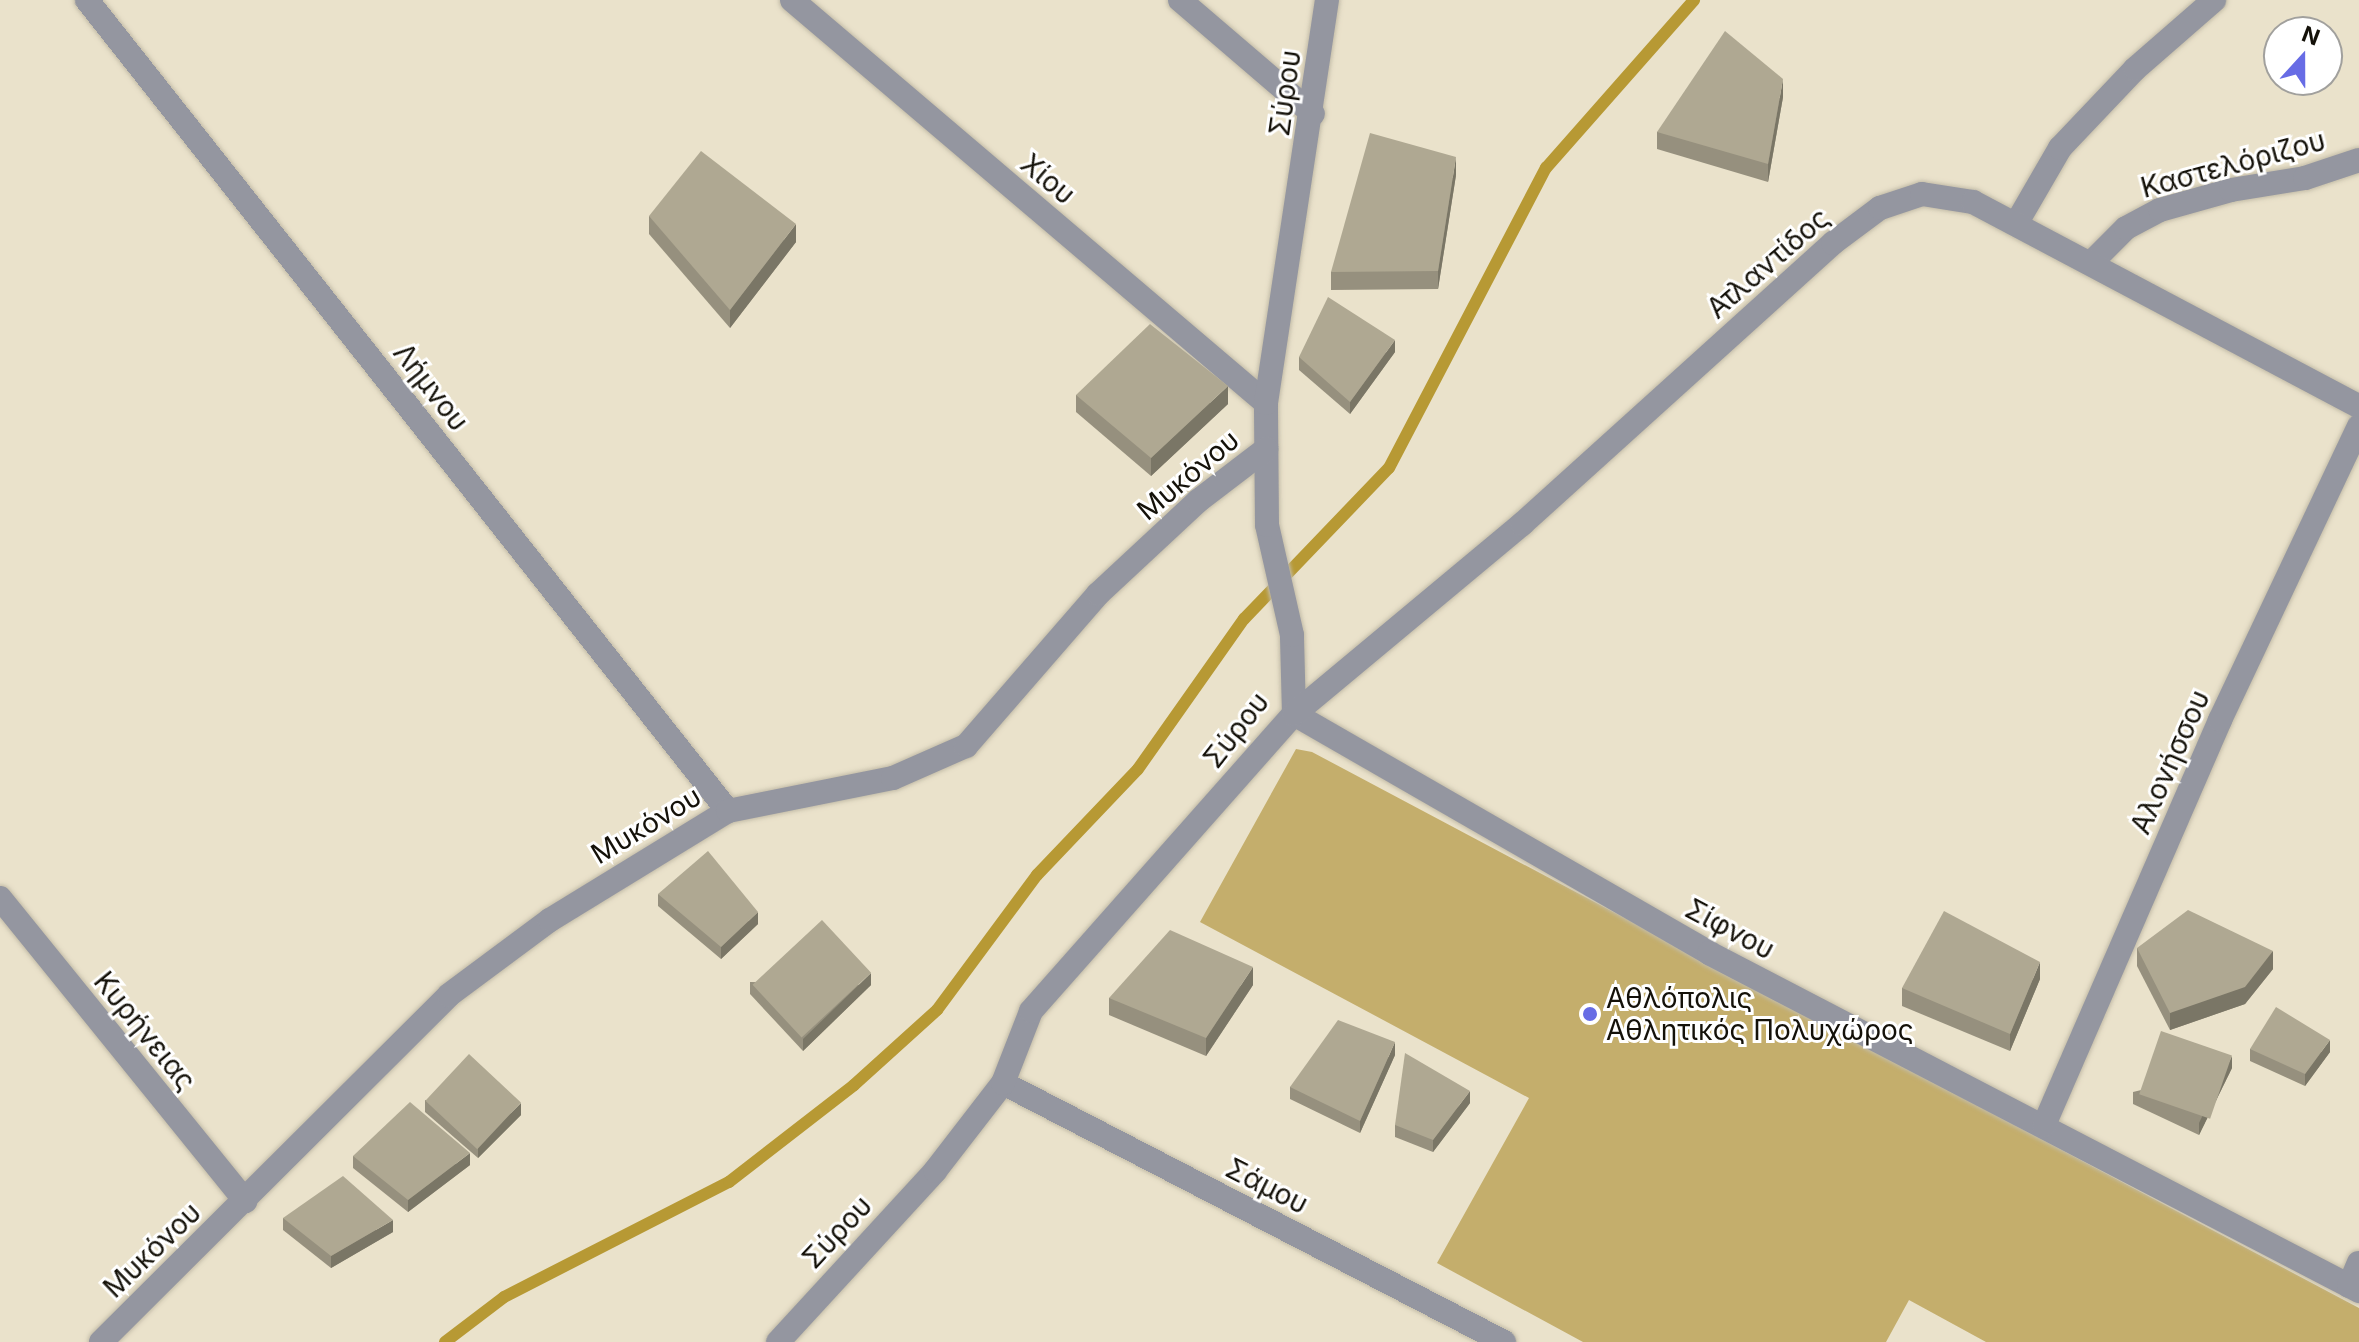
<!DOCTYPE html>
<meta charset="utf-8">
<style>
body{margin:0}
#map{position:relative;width:2359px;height:1342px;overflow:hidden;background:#eae2cb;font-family:Inter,sans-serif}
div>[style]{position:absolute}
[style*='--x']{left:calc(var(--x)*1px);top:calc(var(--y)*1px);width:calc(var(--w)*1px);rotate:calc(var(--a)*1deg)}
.green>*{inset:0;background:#c4ae6c}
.stream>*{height:12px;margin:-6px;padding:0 6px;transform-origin:6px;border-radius:6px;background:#b79934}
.roads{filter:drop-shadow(0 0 2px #c3bca8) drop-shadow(0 0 2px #c3bca8)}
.minor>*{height:24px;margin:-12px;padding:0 12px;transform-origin:12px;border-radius:12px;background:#9496a0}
.wall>*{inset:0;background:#96907e}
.shaded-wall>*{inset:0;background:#7a7666}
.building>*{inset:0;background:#afa892;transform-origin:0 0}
.dots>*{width:22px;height:22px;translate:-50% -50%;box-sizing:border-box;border:4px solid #fff;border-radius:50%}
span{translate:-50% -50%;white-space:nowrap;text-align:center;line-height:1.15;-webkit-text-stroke:6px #fff;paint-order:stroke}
.street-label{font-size:28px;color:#141109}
.poi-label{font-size:28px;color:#141109}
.left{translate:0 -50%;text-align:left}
.north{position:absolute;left:2263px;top:16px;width:80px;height:80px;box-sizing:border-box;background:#fff;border:2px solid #a1a09d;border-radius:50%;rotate:21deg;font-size:22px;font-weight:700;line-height:32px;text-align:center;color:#141109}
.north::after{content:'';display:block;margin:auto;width:28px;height:36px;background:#676ce5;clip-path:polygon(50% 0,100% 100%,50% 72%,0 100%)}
</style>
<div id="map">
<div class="green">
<div style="clip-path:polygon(1296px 749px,1312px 752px,2359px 1308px,2359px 1342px,1986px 1342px,1909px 1300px,1886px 1342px,1583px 1342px,1437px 1263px,1529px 1098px,1200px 922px)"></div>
</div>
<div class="stream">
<div style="--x:445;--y:1342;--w:74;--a:-37.3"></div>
<div style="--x:504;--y:1297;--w:253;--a:-27.1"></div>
<div style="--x:729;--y:1182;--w:158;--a:-37.8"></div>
<div style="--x:854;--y:1085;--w:112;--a:-42.1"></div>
<div style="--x:937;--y:1010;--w:168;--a:-53.5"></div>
<div style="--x:1037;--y:875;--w:146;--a:-46.4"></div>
<div style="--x:1138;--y:769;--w:184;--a:-54.8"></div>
<div style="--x:1244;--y:619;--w:209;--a:-46.2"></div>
<div style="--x:1389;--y:468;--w:339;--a:-62.4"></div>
<div style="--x:1546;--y:168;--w:224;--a:-48.6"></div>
</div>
<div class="roads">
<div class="minor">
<div style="--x:87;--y:0;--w:1034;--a:51.68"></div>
<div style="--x:792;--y:0;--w:622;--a:40.37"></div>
<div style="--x:1180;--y:0;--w:175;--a:40.6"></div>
<div style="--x:2016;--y:224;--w:88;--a:-59.9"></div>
<div style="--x:2060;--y:148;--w:109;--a:-46.5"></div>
<div style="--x:2135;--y:69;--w:105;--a:-41.1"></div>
<div style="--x:2091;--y:263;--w:49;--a:-45"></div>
<div style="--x:2126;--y:228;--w:38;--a:-28"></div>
<div style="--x:2160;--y:210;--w:74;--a:-15.7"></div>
<div style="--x:2231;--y:190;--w:75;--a:-9.2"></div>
<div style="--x:2305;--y:178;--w:57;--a:-18.4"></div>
<div style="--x:1294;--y:714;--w:479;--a:29.9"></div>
<div style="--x:1709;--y:953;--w:733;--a:27.47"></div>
<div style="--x:1294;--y:714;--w:79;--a:-91.5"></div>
<div style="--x:1292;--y:635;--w:113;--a:-102.8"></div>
<div style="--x:1267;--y:525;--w:122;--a:-90.5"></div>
<div style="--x:1266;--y:403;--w:408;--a:-81.4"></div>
<div style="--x:0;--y:898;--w:390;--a:51"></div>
<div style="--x:1003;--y:1083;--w:564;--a:27.34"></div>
<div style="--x:2044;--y:1125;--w:442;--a:-66.5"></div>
<div style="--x:2220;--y:720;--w:325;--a:-64.7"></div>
<div style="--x:2349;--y:1286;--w:25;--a:-67"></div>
<div style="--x:101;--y:1342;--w:491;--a:-44.9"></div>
<div style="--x:449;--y:995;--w:126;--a:-36.6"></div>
<div style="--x:550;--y:920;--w:209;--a:-31.5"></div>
<div style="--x:728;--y:811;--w:168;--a:-11.3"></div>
<div style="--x:893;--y:778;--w:80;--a:-23.7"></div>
<div style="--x:966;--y:746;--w:201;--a:-49"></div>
<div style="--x:1098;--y:594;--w:137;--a:-42.9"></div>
<div style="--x:1198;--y:501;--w:86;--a:-37.4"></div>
<div style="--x:778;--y:1342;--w:232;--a:-47.4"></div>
<div style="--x:935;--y:1171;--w:111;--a:-52.3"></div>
<div style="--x:1003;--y:1083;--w:77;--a:-68.7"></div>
<div style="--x:1031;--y:1011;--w:397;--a:-48.5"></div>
<div style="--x:1294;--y:714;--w:297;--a:-39.8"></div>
<div style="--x:1522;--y:524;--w:419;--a:-42.1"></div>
<div style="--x:1833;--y:243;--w:59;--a:-36.7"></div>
<div style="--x:1880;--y:208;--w:44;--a:-18.4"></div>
<div style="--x:1922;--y:194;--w:52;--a:8.9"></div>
<div style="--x:1973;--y:202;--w:437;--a:27.9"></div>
</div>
</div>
<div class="wall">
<div style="clip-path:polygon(1783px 97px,1768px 182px,1657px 149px,1657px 132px)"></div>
<div style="clip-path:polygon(1456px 175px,1438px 289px,1331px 290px,1331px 272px)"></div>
<div style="clip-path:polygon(649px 216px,796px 242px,730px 328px,649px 234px)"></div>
<div style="clip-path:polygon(1395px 352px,1350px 414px,1299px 370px,1299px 357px)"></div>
<div style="clip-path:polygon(1076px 395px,1228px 404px,1151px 476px,1076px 412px)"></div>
<div style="clip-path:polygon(658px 894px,758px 924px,721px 959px,658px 906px)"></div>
<div style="clip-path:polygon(2137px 948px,2273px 969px,2245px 1004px,2170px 1030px,2137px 966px)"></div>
<div style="clip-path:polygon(2040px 979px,2010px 1051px,1902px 1006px,1902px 988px)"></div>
<div style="clip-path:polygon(750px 982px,871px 985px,803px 1051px,750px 994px)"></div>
<div style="clip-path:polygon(1253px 985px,1206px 1056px,1109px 1015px,1109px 998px)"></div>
<div style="clip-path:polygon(2250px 1049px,2330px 1052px,2305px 1086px,2250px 1061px)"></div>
<div style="clip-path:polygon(1395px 1055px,1360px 1133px,1290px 1099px,1290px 1087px)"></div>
<div style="clip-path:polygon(2232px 1068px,2199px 1135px,2133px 1104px,2133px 1092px)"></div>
<div style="clip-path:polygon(425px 1100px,521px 1115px,478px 1158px,425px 1112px)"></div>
<div style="clip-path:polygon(1470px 1103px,1433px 1152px,1395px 1137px,1395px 1125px)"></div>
<div style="clip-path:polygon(353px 1156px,470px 1165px,408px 1212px,353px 1168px)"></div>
<div style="clip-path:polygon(283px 1218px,393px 1232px,331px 1268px,283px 1230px)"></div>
</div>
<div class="shaded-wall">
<div style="clip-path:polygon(1783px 79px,1783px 97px,1768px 182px,1768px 164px)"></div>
<div style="clip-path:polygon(1456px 157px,1456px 175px,1438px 289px,1438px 271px)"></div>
<div style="clip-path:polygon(796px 224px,796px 242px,730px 328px,730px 310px)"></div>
<div style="clip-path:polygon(1395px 340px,1395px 352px,1350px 414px,1350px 402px)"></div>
<div style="clip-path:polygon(1228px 386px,1228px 404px,1151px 476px,1151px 458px)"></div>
<div style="clip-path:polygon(758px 912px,758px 924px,721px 959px,721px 947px)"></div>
<div style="clip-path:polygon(2273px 951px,2273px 969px,2245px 1004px,2170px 1030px,2170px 1013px)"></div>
<div style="clip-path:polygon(2040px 962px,2040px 979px,2010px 1051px,2010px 1034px)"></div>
<div style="clip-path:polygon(1253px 967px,1253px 985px,1206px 1056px,1206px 1038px)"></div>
<div style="clip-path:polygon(871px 973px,871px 985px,803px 1051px,803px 1039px)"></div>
<div style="clip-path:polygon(2330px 1040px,2330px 1052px,2305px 1086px,2305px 1074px)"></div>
<div style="clip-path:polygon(1395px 1042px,1395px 1055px,1360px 1133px,1360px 1121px)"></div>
<div style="clip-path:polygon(2232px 1056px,2232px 1068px,2199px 1135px,2199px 1123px)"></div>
<div style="clip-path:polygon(1470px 1091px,1470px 1103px,1433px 1152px,1433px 1140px)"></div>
<div style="clip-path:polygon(521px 1103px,521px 1115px,478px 1158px,478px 1146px)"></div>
<div style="clip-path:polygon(470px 1153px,470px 1165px,408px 1212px,408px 1200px)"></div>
<div style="clip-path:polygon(393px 1220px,393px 1232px,331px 1268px,331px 1256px)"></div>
</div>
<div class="building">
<div style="clip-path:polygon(1725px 31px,1783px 79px,1768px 164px,1657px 132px)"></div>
<div style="clip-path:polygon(1370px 133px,1456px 157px,1438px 271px,1331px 272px)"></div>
<div style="clip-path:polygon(701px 151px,796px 224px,730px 310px,649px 216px)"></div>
<div style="clip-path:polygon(1328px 297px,1395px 340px,1350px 402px,1299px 357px)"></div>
<div style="clip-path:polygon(1150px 324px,1228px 386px,1151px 458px,1076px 395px)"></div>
<div style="clip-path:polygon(708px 851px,758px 912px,721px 947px,658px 894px)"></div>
<div style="clip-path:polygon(2188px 910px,2273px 951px,2245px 987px,2170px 1013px,2137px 948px)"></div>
<div style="clip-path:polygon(1944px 911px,2040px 962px,2010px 1034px,1902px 988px)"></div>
<div style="left:822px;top:920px;width:72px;height:95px;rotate:47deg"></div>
<div style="clip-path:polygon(1170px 930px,1253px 967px,1206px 1038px,1109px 998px)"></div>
<div style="clip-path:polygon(2276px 1007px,2330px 1040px,2305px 1074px,2250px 1049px)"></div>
<div style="clip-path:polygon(1338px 1020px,1395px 1042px,1360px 1121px,1290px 1087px)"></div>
<div style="left:2161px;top:1031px;width:75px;height:67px;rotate:19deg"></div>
<div style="clip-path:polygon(1405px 1053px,1470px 1091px,1433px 1140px,1395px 1125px)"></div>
<div style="left:469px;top:1054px;width:71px;height:64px;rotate:43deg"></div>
<div style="clip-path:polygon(410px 1102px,470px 1153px,408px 1200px,353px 1156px)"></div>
<div style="clip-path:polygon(343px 1176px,393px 1220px,331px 1256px,283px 1218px)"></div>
</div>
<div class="dots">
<div style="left:1590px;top:1014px;background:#676ce5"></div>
</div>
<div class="street-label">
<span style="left:1285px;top:93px;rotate:-82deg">Σύρου</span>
<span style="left:2233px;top:164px;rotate:-15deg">Καστελόριζου</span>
<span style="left:1048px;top:179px;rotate:40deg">Χίου</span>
<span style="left:1768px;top:263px;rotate:-41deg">Ατλαντίδος</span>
<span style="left:431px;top:387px;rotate:52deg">Λήμνου</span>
<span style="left:1188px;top:475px;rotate:-40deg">Μυκόνου</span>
<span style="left:1236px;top:730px;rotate:-52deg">Σύρου</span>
<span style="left:2170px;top:762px;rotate:-66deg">Αλονήσσου</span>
<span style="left:646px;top:825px;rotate:-31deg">Μυκόνου</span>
<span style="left:1730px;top:929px;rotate:28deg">Σίφνου</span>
<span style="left:145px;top:1031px;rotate:51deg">Κυρήνειας</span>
<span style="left:1267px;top:1186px;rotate:27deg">Σάμου</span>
<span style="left:837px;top:1232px;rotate:-47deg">Σύρου</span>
<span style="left:152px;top:1250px;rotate:-44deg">Μυκόνου</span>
</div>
<div class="poi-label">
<span class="left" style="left:1606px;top:1014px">Αθλόπολις<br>Αθλητικός Πολυχώρος</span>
</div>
<div class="north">N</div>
</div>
